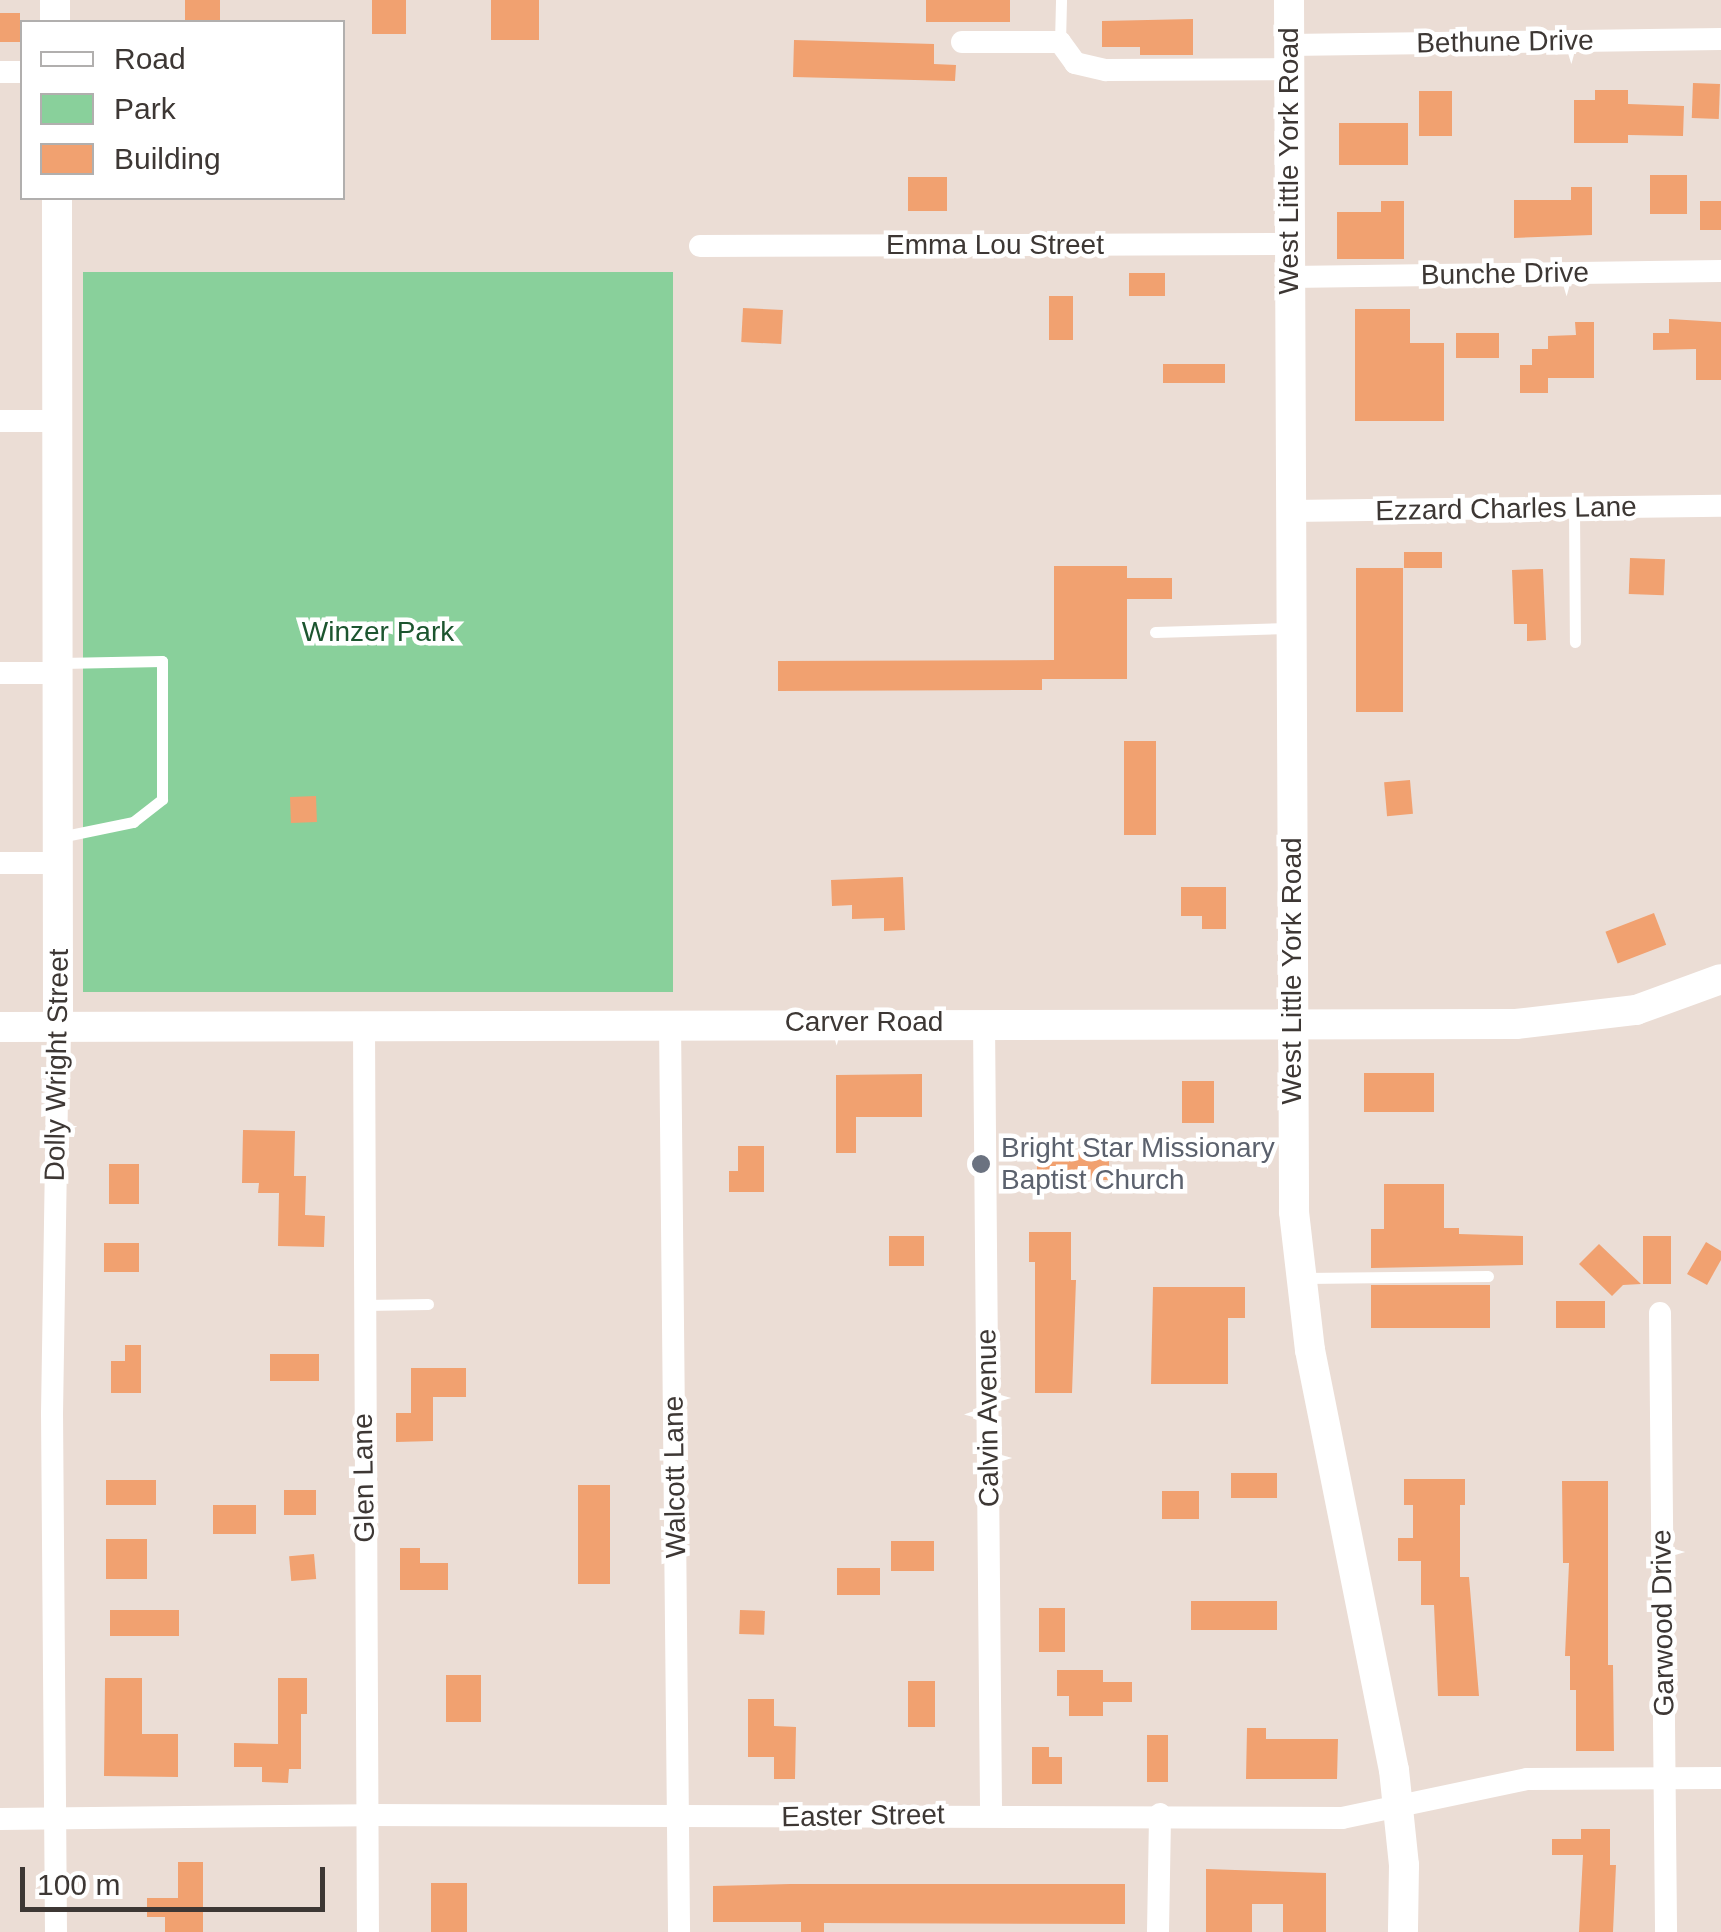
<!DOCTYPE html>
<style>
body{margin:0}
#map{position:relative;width:1721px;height:1932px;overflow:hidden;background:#ebddd5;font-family:Arial,sans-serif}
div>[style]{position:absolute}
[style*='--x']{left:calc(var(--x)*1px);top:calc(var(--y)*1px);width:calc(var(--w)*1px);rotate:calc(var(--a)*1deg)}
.green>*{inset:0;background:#89d09b;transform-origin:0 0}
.building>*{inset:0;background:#f1a170;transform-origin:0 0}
.lane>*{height:11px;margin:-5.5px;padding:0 5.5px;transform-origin:5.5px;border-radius:5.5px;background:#fff}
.street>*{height:22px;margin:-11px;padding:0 11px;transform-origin:11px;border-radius:11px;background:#fff}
.secondary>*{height:30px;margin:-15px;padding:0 15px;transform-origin:15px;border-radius:15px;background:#fff}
.dots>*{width:28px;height:28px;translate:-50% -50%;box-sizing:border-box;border:5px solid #fff;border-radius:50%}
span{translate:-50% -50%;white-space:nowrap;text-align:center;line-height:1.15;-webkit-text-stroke:9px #fff;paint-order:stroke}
.street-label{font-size:28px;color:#3d3734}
.park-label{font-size:28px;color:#1c552f}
.worship-label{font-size:28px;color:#5b616d}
.left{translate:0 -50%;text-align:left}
.legend{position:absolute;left:20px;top:20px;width:325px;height:180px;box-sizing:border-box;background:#fff;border:2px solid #b1afae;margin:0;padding:12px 18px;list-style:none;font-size:30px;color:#3d3734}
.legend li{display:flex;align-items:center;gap:20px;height:50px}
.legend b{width:50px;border:2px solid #b1afae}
.scale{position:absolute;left:20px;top:1867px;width:305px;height:45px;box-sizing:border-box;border:5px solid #3d3734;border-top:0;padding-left:12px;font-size:30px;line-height:35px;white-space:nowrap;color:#3d3734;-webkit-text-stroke:8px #fff;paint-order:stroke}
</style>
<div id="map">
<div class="green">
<div style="left:83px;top:272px;width:590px;height:720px"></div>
</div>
<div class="building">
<div style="left:185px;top:0;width:35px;height:22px"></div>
<div style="left:372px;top:0;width:34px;height:34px"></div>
<div style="left:491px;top:0;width:48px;height:40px"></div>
<div style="left:926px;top:0;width:84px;height:22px"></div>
<div style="left:0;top:13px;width:20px;height:29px"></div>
<div style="clip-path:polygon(1193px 19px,1193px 55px,1140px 55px,1140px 47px,1102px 47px,1102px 21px)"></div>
<div style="clip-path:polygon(794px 40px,934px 44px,934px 64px,956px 65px,955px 81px,793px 77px)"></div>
<div style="left:1693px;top:83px;width:27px;height:35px;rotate:2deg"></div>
<div style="clip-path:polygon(1595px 90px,1628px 90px,1628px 104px,1684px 106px,1683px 136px,1628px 135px,1628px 143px,1574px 143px,1574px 100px,1595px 100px)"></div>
<div style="left:1419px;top:91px;width:33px;height:45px"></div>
<div style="left:1339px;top:123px;width:69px;height:42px"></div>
<div style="left:1650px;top:175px;width:37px;height:39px"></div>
<div style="left:908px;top:177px;width:39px;height:34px"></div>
<div style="clip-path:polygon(1571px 187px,1592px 187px,1592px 235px,1514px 238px,1514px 200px,1571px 200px)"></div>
<div style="clip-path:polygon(1381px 201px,1404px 201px,1404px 259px,1337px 259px,1337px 212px,1381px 212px)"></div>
<div style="left:1700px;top:201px;width:21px;height:29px"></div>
<div style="left:1129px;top:273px;width:36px;height:23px"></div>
<div style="left:1049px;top:296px;width:24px;height:44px"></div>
<div style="left:743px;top:308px;width:40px;height:34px;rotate:3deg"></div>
<div style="clip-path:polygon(1355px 309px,1410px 309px,1410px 343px,1444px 343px,1444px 421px,1355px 421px)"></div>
<div style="clip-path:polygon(1669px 319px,1721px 322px,1721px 380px,1696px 380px,1696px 349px,1653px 350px,1653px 333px,1669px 333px)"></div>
<div style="clip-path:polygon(1575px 322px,1594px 322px,1594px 378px,1548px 378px,1548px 393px,1520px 393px,1520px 365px,1532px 365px,1532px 349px,1548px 349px,1548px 336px,1576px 335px)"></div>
<div style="left:1456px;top:333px;width:43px;height:25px"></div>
<div style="left:1163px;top:364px;width:62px;height:19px"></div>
<div style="left:1442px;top:552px;width:16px;height:38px;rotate:90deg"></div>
<div style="left:1630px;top:558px;width:35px;height:36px;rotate:2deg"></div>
<div style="clip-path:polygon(1054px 566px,1127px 566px,1127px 578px,1172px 578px,1172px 599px,1127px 599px,1127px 679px,1042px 679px,1042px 690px,778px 691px,778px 661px,1054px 660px)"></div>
<div style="left:1356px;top:568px;width:47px;height:144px"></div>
<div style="clip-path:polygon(1543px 569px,1546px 640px,1527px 641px,1527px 624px,1514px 624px,1512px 570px)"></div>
<div style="left:1124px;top:741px;width:32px;height:94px"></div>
<div style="left:1410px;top:780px;width:34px;height:26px;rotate:85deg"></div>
<div style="left:316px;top:796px;width:26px;height:26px;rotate:88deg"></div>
<div style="clip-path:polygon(903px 877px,905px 930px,884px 931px,884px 918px,852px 919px,852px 905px,832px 906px,831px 880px)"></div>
<div style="clip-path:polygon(1181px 887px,1226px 887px,1226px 929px,1202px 929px,1202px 916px,1181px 916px)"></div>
<div style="left:1654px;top:913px;width:34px;height:52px;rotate:69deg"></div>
<div style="left:1364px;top:1073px;width:70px;height:39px"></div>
<div style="clip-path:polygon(922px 1074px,922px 1117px,856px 1117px,856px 1153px,836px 1153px,836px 1075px)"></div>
<div style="left:1182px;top:1081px;width:32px;height:42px"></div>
<div style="clip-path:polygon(243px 1130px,295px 1131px,294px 1176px,306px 1176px,305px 1215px,325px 1216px,324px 1247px,278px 1246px,279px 1193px,258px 1193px,259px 1183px,242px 1183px)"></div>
<div style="clip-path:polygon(738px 1146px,764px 1146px,764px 1192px,729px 1192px,729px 1171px,738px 1171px)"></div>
<div style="left:1037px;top:1152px;width:72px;height:28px"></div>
<div style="left:109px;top:1164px;width:30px;height:40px"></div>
<div style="clip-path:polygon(1384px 1184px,1444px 1184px,1444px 1228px,1459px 1228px,1459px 1234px,1523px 1236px,1523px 1265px,1371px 1268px,1371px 1229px,1384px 1229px)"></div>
<div style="clip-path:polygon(1029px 1232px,1071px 1232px,1071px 1280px,1076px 1280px,1072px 1393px,1035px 1393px,1035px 1262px,1029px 1262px)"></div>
<div style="left:889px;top:1236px;width:35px;height:30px"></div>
<div style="left:1643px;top:1236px;width:28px;height:48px"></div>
<div style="clip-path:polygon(1706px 1242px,1721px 1251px,1721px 1260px,1707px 1285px,1687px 1274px)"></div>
<div style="left:104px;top:1243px;width:35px;height:29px"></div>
<div style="clip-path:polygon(1599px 1244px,1641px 1284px,1623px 1285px,1612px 1296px,1579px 1264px)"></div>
<div style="left:1490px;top:1285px;width:43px;height:119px;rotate:90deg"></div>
<div style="clip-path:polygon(1153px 1287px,1245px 1287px,1245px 1318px,1228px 1318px,1228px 1384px,1151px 1384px)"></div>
<div style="left:1556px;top:1301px;width:49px;height:27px"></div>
<div style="clip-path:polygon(125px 1345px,141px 1345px,141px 1393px,111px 1393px,111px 1361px,125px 1361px)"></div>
<div style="left:270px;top:1354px;width:49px;height:27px"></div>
<div style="clip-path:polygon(411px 1368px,466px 1368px,466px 1397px,433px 1397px,433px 1441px,396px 1442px,396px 1413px,411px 1413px)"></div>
<div style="left:1231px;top:1473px;width:46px;height:25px"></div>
<div style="clip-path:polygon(1404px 1479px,1465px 1479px,1465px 1505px,1460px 1505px,1460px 1577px,1469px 1577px,1479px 1696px,1438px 1696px,1434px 1605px,1421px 1605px,1421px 1561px,1398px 1561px,1398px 1538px,1413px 1538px,1413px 1505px,1404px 1505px)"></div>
<div style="left:106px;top:1480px;width:50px;height:25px"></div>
<div style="clip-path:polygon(1562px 1481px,1608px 1481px,1608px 1665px,1613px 1665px,1614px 1751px,1576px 1751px,1576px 1690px,1570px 1690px,1570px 1656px,1565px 1656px,1569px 1563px,1563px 1563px)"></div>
<div style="left:578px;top:1485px;width:32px;height:99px"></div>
<div style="left:284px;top:1490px;width:32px;height:25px"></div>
<div style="left:1162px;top:1491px;width:37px;height:28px"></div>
<div style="left:213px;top:1505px;width:43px;height:29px"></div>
<div style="left:106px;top:1539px;width:41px;height:40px"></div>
<div style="left:891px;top:1541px;width:43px;height:30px"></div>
<div style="clip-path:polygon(400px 1548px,420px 1548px,420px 1563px,448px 1563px,448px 1590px,400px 1590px)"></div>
<div style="left:314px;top:1554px;width:25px;height:25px;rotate:85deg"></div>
<div style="left:837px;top:1568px;width:43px;height:27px"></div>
<div style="left:1191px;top:1601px;width:86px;height:29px"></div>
<div style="left:1039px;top:1608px;width:26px;height:44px"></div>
<div style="left:110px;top:1610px;width:69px;height:26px"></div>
<div style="left:740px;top:1610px;width:25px;height:24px;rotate:2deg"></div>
<div style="clip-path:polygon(1057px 1670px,1103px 1670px,1103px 1682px,1132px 1682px,1132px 1702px,1103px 1702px,1103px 1716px,1069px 1716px,1069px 1696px,1057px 1696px)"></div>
<div style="left:446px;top:1675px;width:35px;height:47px"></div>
<div style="clip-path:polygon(105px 1678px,142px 1678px,142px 1734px,178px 1734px,178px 1777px,104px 1776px)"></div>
<div style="clip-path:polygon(278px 1678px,307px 1678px,307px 1714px,301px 1714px,301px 1769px,289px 1769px,288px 1783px,262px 1782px,262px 1767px,234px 1767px,234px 1743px,278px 1744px)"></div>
<div style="left:908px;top:1681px;width:27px;height:46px"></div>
<div style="clip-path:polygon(748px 1699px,774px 1699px,774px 1726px,796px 1727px,795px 1779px,774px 1779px,774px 1757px,748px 1757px)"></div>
<div style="clip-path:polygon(1247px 1728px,1266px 1728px,1266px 1739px,1338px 1739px,1337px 1779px,1246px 1779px)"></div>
<div style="left:1147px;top:1735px;width:21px;height:47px"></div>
<div style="clip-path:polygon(1032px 1747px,1049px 1747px,1049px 1757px,1062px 1757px,1062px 1784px,1032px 1784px)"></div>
<div style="clip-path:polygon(1581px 1829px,1610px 1829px,1610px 1865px,1616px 1865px,1613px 1932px,1579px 1932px,1583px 1855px,1552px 1855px,1552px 1839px,1581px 1839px)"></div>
<div style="clip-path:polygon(178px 1862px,203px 1862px,203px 1932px,165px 1932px,165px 1917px,147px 1917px,147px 1898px,178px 1898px)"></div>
<div style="clip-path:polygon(1206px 1869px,1326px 1873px,1326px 1932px,1283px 1932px,1283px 1904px,1252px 1904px,1252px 1932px,1206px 1932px)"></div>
<div style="left:431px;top:1883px;width:36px;height:49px"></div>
<div style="clip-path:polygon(790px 1884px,1125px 1884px,1125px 1924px,824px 1923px,824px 1932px,801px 1932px,801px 1922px,713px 1922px,713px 1886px)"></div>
</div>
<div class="lane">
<div style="--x:1060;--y:42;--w:42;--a:-88.6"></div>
<div style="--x:1574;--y:508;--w:134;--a:89.6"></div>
<div style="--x:1155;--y:632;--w:135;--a:-1.7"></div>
<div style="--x:60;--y:837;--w:75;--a:-11.6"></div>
<div style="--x:133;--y:822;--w:37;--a:-38"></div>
<div style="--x:162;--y:799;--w:138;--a:-90"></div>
<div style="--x:162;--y:661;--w:101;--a:178.9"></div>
<div style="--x:1304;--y:1278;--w:184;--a:-0.6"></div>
<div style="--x:364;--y:1305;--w:64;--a:-0.9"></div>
</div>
<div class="street">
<div style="--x:962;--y:42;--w:98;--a:0"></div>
<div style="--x:1060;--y:42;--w:26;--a:54"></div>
<div style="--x:1075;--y:63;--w:32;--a:13"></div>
<div style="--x:1106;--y:70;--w:183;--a:-0.3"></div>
<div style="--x:1289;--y:45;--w:432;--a:-0.8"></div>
<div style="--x:0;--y:72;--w:22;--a:0"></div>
<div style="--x:700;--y:246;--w:590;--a:-0.19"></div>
<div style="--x:1290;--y:277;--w:431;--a:-0.8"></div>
<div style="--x:0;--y:421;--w:59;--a:0"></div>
<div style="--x:1290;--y:511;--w:431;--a:-0.7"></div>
<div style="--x:0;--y:673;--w:61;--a:0"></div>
<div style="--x:0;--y:863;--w:60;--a:0"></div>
<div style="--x:670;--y:1022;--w:910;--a:89.43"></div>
<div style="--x:984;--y:1022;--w:793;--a:89.49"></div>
<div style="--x:364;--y:1025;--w:907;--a:89.75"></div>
<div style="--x:1660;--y:1313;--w:619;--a:89.44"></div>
<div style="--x:0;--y:1819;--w:368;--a:-0.6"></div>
<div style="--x:368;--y:1815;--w:974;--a:0.18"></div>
<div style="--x:1342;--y:1818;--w:189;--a:-11.9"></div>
<div style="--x:1527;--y:1779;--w:194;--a:-0.3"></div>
<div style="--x:56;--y:1932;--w:518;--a:-90.44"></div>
<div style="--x:52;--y:1414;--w:387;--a:-89.1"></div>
<div style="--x:1158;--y:1932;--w:118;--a:-89"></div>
</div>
<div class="secondary">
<div style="--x:55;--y:0;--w:22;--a:90"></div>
<div style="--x:1289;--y:0;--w:1212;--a:89.76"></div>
<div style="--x:1294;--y:1212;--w:139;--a:83.4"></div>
<div style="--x:1310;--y:1350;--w:428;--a:78.7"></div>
<div style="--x:1394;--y:1770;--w:96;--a:84"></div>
<div style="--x:1404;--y:1865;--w:67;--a:90.9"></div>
<div style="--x:57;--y:198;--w:829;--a:89.93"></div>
<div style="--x:0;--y:1027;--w:1516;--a:-0.11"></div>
<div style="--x:1516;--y:1024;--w:121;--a:-6.7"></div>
<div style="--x:1636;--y:1010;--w:90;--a:-20"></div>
</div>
<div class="dots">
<div style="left:981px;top:1164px;background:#6b7280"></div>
</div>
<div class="street-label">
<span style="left:1505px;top:42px;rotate:-1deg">Bethune Drive</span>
<span style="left:1289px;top:161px;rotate:-90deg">West Little York Road</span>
<span style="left:995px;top:245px">Emma Lou Street</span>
<span style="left:1505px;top:274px;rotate:-1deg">Bunche Drive</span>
<span style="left:1506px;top:509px;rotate:-1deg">Ezzard Charles Lane</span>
<span style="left:1292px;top:971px;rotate:-90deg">West Little York Road</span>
<span style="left:864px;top:1022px">Carver Road</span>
<span style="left:57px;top:1065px;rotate:-89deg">Dolly Wright Street</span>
<span style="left:988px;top:1418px;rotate:-91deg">Calvin Avenue</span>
<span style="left:675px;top:1477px;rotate:-91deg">Walcott Lane</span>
<span style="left:364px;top:1478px;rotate:-91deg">Glen Lane</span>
<span style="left:1663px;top:1623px;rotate:-91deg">Garwood Drive</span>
<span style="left:863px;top:1816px;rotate:-1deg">Easter Street</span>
</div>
<div class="park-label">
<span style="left:378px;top:632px">Winzer Park</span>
</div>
<div class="worship-label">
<span class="left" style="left:1001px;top:1164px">Bright Star Missionary<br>Baptist Church</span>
</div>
<ul class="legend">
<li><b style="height:12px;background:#fff"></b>Road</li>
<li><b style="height:28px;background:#89d09b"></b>Park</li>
<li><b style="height:28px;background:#f1a170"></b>Building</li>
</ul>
<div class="scale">100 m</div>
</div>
